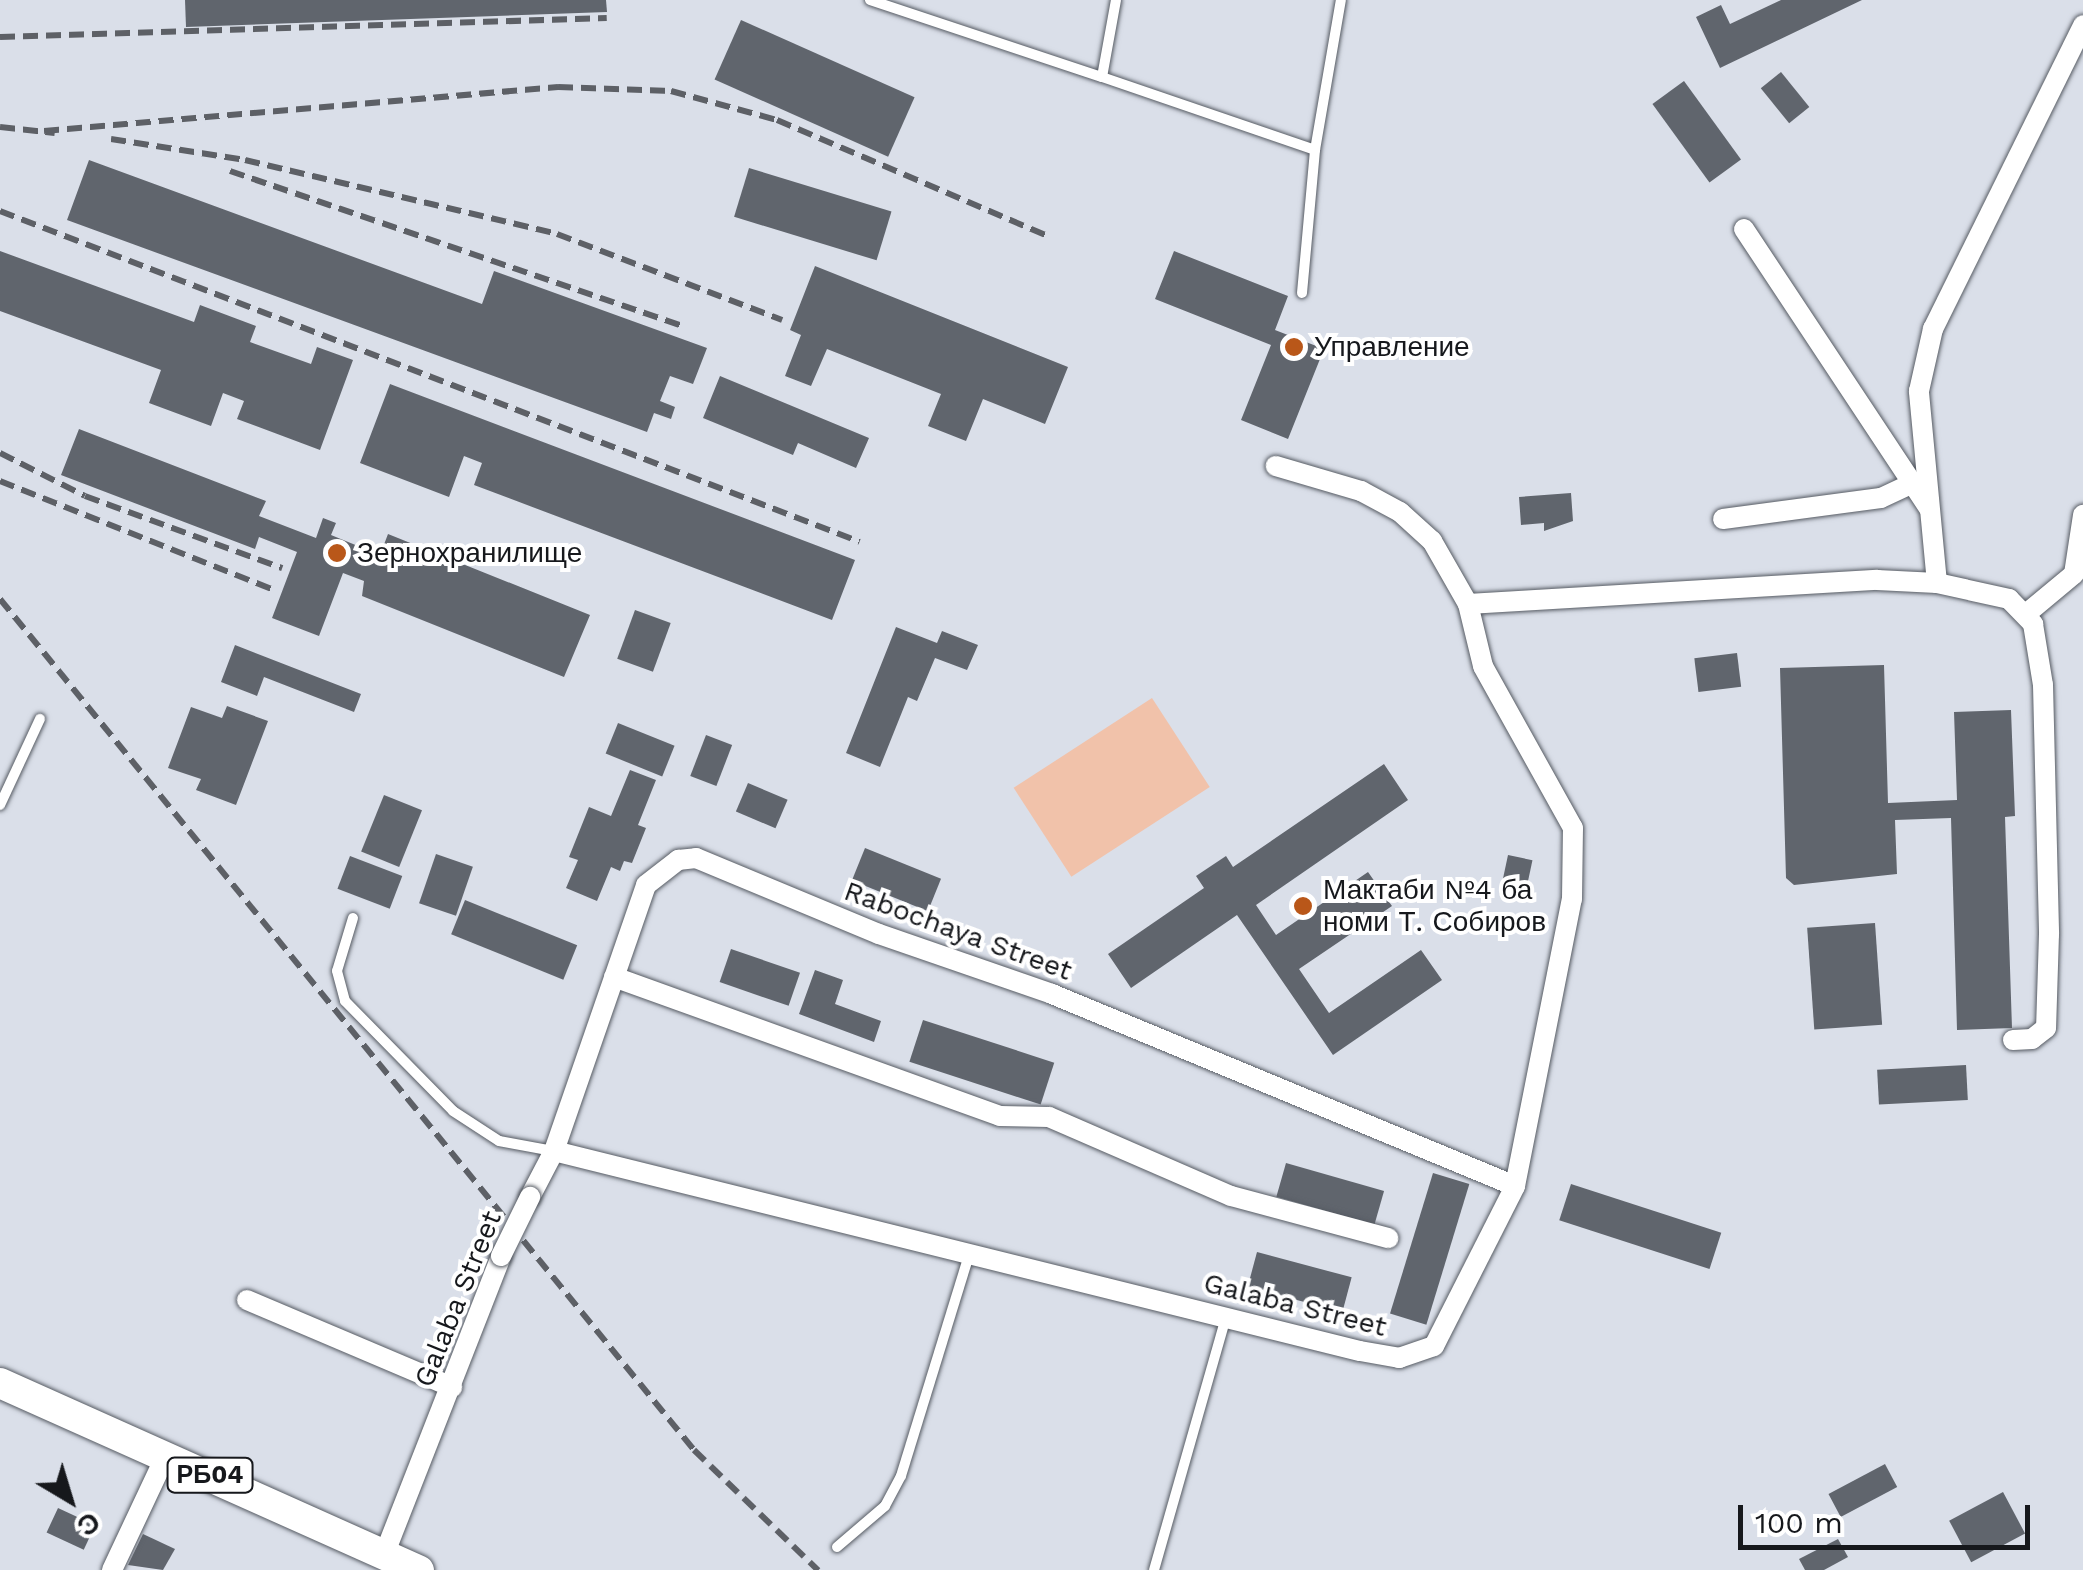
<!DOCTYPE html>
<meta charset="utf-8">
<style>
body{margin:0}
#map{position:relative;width:2083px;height:1570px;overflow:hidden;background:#dadfe9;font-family:"Work Sans",sans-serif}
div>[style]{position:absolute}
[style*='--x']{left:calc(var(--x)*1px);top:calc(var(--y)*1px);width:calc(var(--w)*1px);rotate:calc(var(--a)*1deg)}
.green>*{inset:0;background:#f1c2aa;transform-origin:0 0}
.building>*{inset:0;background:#60656d;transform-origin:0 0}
.roads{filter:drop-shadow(0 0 2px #565b63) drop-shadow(0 0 2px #565b63)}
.lane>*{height:10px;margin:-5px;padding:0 5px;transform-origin:5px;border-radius:5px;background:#fff}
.street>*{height:20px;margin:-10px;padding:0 10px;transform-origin:10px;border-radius:10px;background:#fff}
.primary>*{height:30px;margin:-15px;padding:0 15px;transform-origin:15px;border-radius:15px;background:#fff}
.rail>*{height:6px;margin-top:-3px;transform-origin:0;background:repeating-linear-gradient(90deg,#5d6066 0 15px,transparent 0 23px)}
.bridges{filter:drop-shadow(0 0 2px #565b63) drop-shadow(0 0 2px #565b63)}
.street-bridge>*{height:20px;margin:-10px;padding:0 10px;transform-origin:10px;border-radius:10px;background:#fff}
.dots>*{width:28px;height:28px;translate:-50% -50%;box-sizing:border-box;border:5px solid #fff;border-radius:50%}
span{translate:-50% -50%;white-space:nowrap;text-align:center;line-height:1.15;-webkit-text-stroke:8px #fff;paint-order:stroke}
.shield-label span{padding:2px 8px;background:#fff;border:2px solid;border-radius:8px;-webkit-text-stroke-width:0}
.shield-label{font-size:25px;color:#16181c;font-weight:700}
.poi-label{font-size:28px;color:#16181c}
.left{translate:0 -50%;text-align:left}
.street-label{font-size:28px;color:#16181c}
.north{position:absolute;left:20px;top:1450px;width:100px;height:100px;-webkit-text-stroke:8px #fff;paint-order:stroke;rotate:142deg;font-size:28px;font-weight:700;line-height:40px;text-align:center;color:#16181c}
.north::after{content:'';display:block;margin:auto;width:35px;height:45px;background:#16181c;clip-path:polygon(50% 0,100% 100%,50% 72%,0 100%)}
.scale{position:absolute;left:1738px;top:1505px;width:292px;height:45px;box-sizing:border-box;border:5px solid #16181c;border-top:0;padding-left:12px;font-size:30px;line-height:35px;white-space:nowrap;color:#16181c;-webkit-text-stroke:8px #fff;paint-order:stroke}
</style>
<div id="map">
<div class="green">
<div style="left:1152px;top:698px;width:106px;height:165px;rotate:57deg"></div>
</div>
<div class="building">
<div style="clip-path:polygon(185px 0,606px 0,607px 12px,186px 27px)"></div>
<div style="clip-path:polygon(1781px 0,1862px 0,1720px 68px,1696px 17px,1721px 5px,1730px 24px)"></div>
<div style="left:741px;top:20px;width:190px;height:65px;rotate:24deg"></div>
<div style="left:1781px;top:72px;width:45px;height:26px;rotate:51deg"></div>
<div style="left:1684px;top:81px;width:97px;height:39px;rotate:54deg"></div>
<div style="clip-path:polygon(89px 160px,482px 304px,494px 271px,707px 348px,693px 384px,670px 376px,660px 401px,675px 407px,671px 419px,654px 413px,647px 432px,67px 220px)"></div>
<div style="left:749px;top:168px;width:149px;height:51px;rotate:17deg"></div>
<div style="clip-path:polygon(0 251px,194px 322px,200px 305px,256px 326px,250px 342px,311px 364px,317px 347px,353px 360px,320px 450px,237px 419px,244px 401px,223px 393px,211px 426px,149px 403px,161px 370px,0 311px)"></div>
<div style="clip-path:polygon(1174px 251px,1288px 296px,1275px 330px,1324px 349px,1288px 439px,1241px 420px,1271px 345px,1155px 299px)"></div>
<div style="clip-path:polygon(815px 266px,1068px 367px,1045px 424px,983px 399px,966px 441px,928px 426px,941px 394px,827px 349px,811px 386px,785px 376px,801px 335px,790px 330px)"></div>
<div style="clip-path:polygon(720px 376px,869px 438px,856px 468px,798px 443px,793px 455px,703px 418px)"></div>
<div style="clip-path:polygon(390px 384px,855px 560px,832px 620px,474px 485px,482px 463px,464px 456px,449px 497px,360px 463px)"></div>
<div style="clip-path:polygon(79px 429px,266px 501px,259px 516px,316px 538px,323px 518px,336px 523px,331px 535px,380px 555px,388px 534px,590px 615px,564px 677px,362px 596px,364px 581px,343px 573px,319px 636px,272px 618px,297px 552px,259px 537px,255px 549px,61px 475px)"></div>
<div style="clip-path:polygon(1571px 493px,1573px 521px,1544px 531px,1544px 523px,1521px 525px,1519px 497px)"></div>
<div style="left:635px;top:610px;width:38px;height:52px;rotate:20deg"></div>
<div style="clip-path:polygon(896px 627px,937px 643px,942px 631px,978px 645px,967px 670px,935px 658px,917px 701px,908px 697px,880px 767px,846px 753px)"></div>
<div style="clip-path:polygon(235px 645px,361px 694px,354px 712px,264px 677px,257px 696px,221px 682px)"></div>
<div style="left:1737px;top:653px;width:34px;height:43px;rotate:83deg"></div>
<div style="clip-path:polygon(1884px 665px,1888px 803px,1957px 800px,1954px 712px,2011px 710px,2015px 816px,2005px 817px,2012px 1028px,1957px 1030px,1951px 818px,1895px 820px,1897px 874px,1794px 885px,1786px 878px,1780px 668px)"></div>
<div style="clip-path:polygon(227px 706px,268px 721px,236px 805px,196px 790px,201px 779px,168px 768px,191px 707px,222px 718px)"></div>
<div style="left:618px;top:723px;width:61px;height:33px;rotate:22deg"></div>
<div style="left:706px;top:735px;width:28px;height:44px;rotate:21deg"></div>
<div style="clip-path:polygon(1384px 764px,1408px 800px,1256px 905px,1276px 935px,1368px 872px,1392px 906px,1299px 969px,1329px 1013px,1421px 950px,1442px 980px,1333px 1055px,1237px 915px,1131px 988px,1108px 954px,1204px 888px,1196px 876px,1226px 856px,1233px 867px)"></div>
<div style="clip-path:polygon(630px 770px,656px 780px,638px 825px,646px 828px,632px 863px,624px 861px,620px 871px,611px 867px,597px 901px,566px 888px,578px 860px,569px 857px,589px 807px,611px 816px)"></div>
<div style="left:748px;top:783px;width:43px;height:31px;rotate:23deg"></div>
<div style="left:384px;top:795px;width:41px;height:61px;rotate:22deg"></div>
<div style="left:865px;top:848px;width:82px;height:35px;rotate:22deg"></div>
<div style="left:436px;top:854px;width:39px;height:52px;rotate:19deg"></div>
<div style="left:1508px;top:855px;width:25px;height:40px;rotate:12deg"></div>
<div style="left:350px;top:856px;width:56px;height:35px;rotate:21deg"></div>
<div style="left:465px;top:900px;width:121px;height:37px;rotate:22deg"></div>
<div style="left:1875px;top:923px;width:102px;height:68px;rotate:86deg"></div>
<div style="left:731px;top:949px;width:73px;height:35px;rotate:19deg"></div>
<div style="clip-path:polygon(815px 970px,843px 980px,835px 1004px,881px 1021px,874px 1042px,799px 1014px)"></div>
<div style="left:923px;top:1020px;width:138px;height:44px;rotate:18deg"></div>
<div style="left:1966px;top:1065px;width:35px;height:89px;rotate:87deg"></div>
<div style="left:1286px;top:1163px;width:102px;height:35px;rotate:16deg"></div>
<div style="left:1433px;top:1173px;width:38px;height:147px;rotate:17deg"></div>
<div style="left:1571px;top:1184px;width:158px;height:38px;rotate:18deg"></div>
<div style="left:1257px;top:1252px;width:98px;height:36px;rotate:15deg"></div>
<div style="left:1885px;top:1464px;width:26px;height:64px;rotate:62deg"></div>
<div style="left:2003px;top:1492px;width:47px;height:61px;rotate:62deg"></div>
<div style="left:58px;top:1508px;width:41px;height:27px;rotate:25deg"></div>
<div style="clip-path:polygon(143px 1534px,175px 1549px,163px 1570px,128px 1565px)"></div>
<div style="clip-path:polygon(1838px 1539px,1848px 1557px,1824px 1570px,1805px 1570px,1799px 1559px)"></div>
</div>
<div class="roads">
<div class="lane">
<div style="--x:870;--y:0;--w:244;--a:18.4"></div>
<div style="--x:1116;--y:0;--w:78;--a:100.3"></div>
<div style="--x:1102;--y:77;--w:225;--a:18.9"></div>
<div style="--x:1302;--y:293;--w:144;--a:-84.8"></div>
<div style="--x:1315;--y:150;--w:152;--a:-80.2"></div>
<div style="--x:0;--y:805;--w:95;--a:-65.1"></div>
<div style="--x:353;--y:918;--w:55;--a:106.8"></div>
<div style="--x:337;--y:971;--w:31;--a:75"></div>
<div style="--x:345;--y:1001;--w:154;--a:45.5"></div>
<div style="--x:453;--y:1111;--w:55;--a:33.1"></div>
<div style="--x:499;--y:1141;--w:55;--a:10.5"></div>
<div style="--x:837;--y:1547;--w:63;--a:-40.5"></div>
<div style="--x:885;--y:1506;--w:34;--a:-62"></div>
<div style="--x:901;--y:1476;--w:231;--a:-72.9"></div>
<div style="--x:1154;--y:1570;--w:263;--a:-74.1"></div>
</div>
<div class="street">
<div style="--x:1744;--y:229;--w:335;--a:56.5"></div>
<div style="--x:1723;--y:519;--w:159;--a:-7.6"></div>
<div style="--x:1881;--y:498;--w:33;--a:-25"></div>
<div style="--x:1937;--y:583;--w:193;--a:-95.4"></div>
<div style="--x:1919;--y:391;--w:64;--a:-77.3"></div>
<div style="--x:1933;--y:329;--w:339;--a:-63.7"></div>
<div style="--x:1468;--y:604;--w:410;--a:-3.4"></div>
<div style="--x:1877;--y:580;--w:60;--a:2.9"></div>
<div style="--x:1937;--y:583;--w:74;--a:12.5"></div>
<div style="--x:2009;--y:599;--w:35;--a:46"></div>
<div style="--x:2033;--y:624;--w:62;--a:80.7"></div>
<div style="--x:2043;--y:685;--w:249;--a:88.6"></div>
<div style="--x:2049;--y:934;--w:94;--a:91.8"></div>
<div style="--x:2046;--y:1028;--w:18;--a:142"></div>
<div style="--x:2032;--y:1039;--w:19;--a:177"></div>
<div style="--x:2026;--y:614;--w:62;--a:-39.8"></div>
<div style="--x:2074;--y:574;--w:60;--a:-81.3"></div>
<div style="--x:614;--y:977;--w:410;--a:19.8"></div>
<div style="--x:1000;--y:1116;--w:49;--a:1.2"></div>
<div style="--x:1049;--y:1117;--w:198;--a:23.5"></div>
<div style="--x:1231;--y:1196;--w:163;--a:15"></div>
<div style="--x:554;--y:1151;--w:281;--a:-70.9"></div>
<div style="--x:646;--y:885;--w:41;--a:-38"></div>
<div style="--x:678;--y:860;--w:18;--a:-6"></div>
<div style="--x:696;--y:858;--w:198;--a:22.6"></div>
<div style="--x:879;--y:934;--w:183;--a:19.1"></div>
<div style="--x:1052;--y:994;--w:501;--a:22.52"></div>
<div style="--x:530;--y:1197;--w:52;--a:-62.4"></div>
<div style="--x:554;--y:1151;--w:830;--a:13.94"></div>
<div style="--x:1360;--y:1351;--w:40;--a:10"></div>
<div style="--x:1399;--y:1358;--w:37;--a:-19"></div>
<div style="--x:1434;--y:1346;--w:179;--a:-63.1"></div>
<div style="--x:1515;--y:1186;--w:293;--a:-78.8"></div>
<div style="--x:1572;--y:899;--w:71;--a:-89.2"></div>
<div style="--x:1573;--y:828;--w:185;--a:-119.1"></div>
<div style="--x:1483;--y:666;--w:64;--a:-103.6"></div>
<div style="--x:1468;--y:604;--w:73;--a:-119.7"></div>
<div style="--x:1432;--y:541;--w:43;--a:-137.8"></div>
<div style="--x:1400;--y:512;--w:44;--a:-151.7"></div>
<div style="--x:1361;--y:491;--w:89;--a:-163.6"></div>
<div style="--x:247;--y:1300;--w:223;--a:23"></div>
<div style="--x:384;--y:1555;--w:321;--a:-68.6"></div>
<div style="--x:112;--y:1570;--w:127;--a:-64.8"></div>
</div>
<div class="primary">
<div style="--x:0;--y:1383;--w:459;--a:24.1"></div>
</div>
</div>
<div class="rail">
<div style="--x:0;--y:37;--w:607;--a:-1.79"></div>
<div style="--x:0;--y:127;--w:55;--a:6.2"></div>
<div style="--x:44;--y:131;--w:516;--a:-4.89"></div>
<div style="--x:558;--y:87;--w:113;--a:2"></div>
<div style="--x:671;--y:91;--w:110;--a:15.3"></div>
<div style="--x:777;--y:120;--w:294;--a:23.2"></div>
<div style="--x:111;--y:139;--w:136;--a:8.9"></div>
<div style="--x:245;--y:160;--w:321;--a:13.3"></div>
<div style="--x:557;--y:234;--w:241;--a:20.9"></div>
<div style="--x:230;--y:171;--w:481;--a:18.9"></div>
<div style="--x:0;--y:211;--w:921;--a:21.05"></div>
<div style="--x:0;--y:453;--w:95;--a:26.8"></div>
<div style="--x:85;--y:496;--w:210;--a:20.1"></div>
<div style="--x:0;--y:481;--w:297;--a:21.7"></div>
<div style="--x:0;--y:599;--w:1098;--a:50.8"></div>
<div style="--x:694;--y:1450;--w:173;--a:44.1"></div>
</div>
<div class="bridges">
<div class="street-bridge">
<div style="--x:501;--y:1256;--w:66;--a:-63.8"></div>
</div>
</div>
<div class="dots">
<div style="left:1294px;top:347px;background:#b95719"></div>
<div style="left:337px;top:553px;background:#b95719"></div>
<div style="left:1303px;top:906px;background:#b95719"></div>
</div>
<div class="shield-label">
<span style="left:210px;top:1475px">РБ04</span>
</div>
<div class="poi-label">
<span class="left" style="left:1314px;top:347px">Управление</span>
<span class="left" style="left:357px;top:553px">Зернохранилище</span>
<span class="left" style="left:1323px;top:906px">Мактаби №4 ба<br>номи Т. Собиров</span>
</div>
<div class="street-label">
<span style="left:958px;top:931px;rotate:20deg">Rabochaya Street</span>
<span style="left:458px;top:1299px;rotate:-68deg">Galaba Street</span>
<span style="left:1295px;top:1305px;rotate:14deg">Galaba Street</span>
</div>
<div class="north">С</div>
<div class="scale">100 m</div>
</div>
